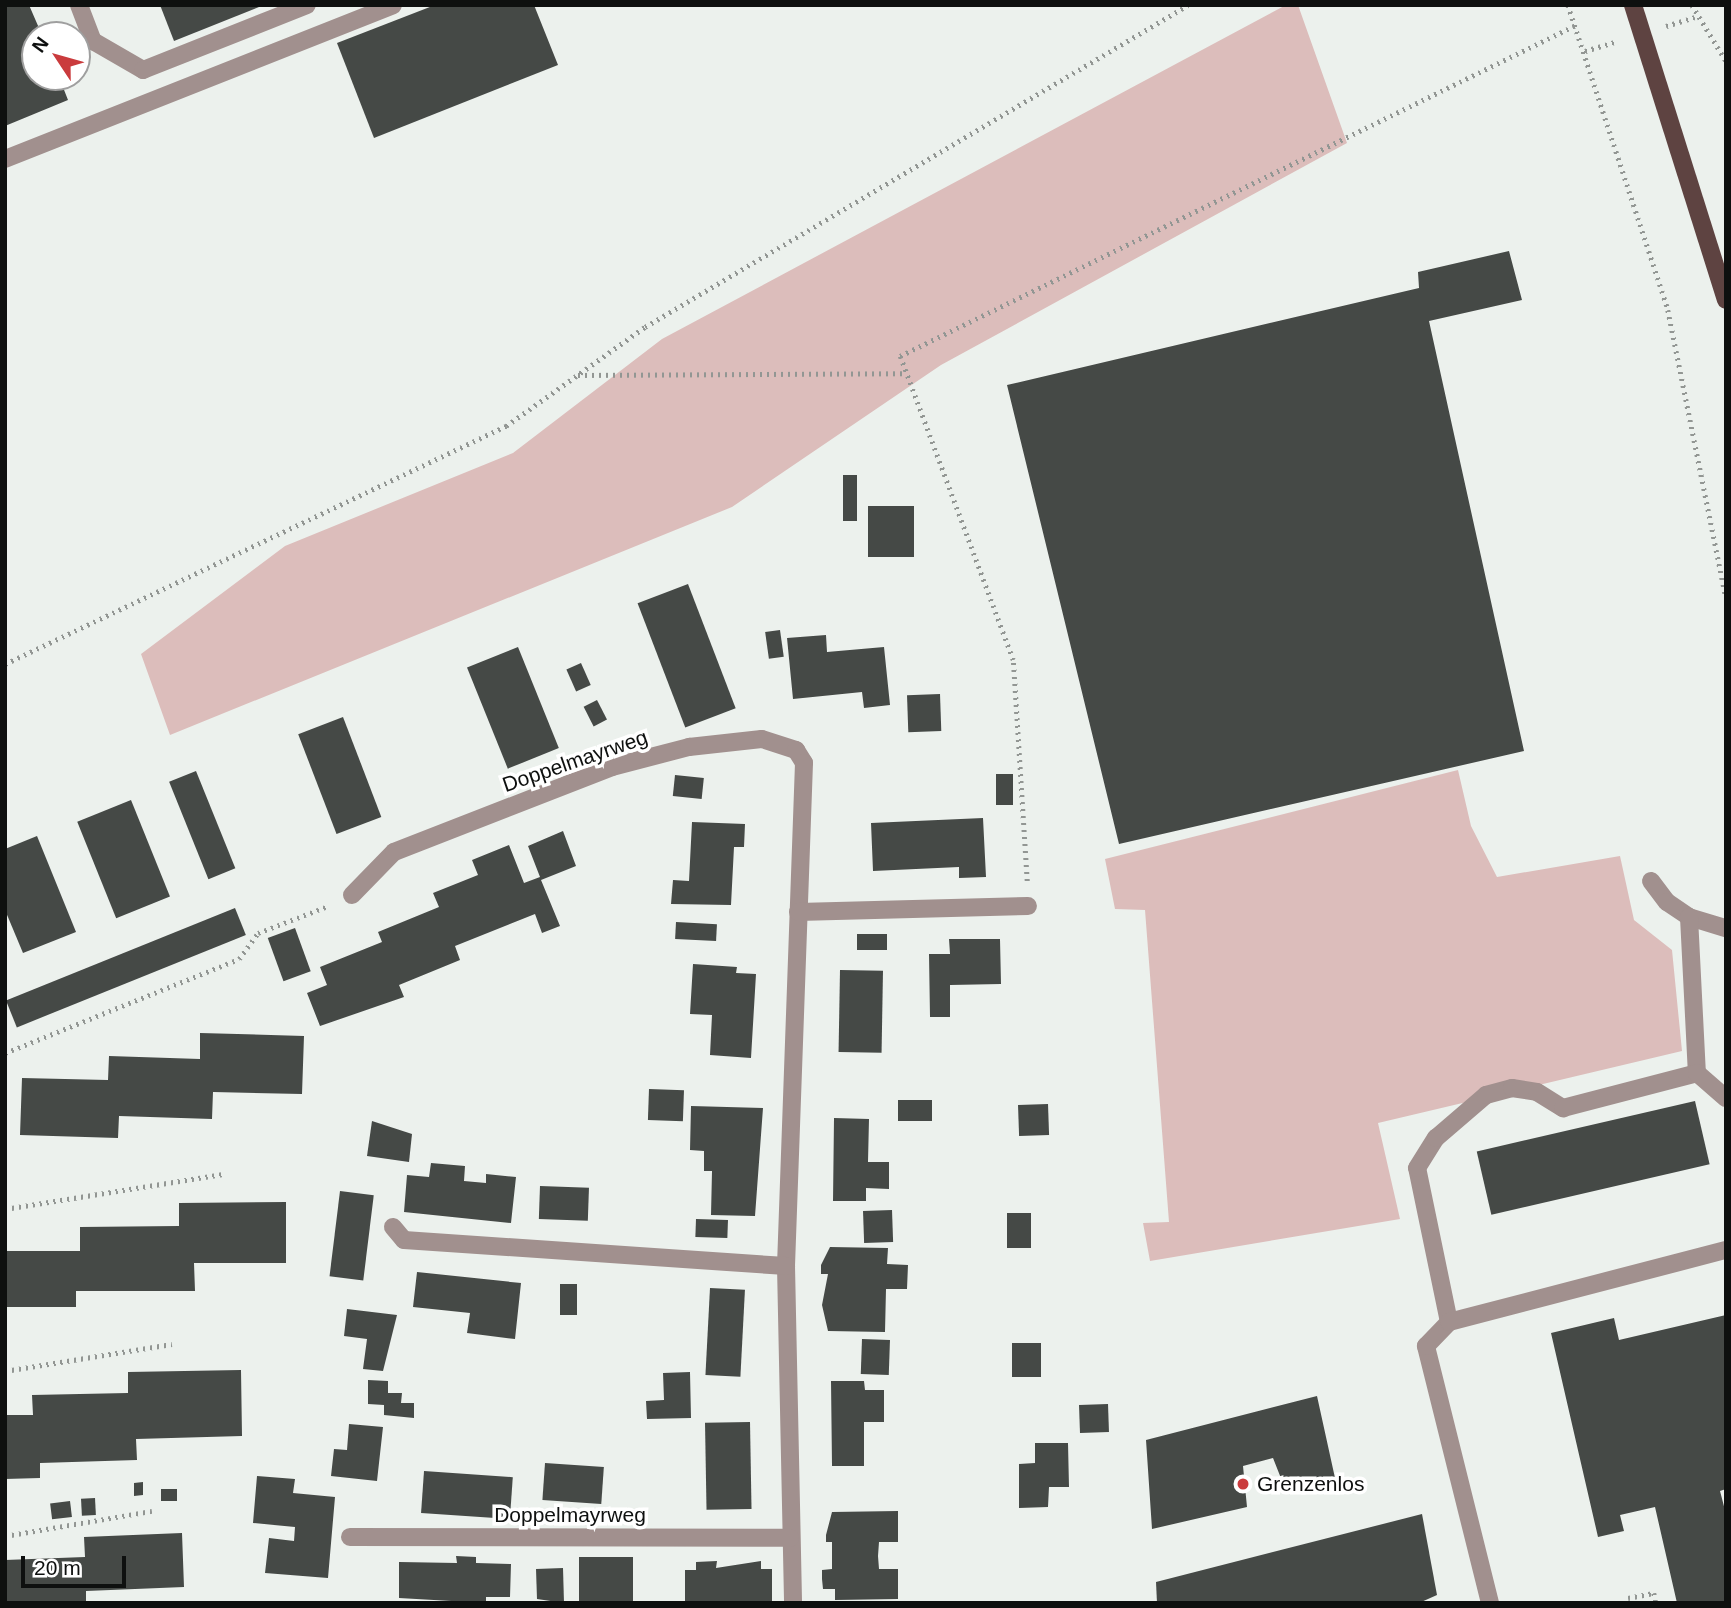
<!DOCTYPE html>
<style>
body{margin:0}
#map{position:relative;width:1731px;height:1608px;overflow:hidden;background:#ecf1ed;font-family:Helvetica,sans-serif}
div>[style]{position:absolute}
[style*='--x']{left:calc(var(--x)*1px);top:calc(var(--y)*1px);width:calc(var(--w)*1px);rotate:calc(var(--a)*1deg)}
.green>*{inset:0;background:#dcbdbb}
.building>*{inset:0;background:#454946;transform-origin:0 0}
.path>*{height:4.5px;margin-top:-2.25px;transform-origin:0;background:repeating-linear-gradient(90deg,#929693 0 2px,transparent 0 7px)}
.minor>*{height:18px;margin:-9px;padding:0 9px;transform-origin:9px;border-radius:9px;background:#a1908e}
.major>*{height:18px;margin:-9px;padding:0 9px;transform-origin:9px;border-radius:9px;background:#5e4341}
.dots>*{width:19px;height:19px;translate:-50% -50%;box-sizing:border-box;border:4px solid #fff;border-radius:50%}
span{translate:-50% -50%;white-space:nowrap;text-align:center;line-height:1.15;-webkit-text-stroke:7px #fff;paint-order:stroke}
.street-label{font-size:21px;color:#0e100f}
.poi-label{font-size:21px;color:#0e100f}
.left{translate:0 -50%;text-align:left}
.frame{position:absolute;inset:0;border:7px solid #0e100f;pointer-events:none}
.north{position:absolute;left:21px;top:21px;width:70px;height:70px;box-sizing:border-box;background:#fff;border:2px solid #9f9f9f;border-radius:50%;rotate:306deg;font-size:19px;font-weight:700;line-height:28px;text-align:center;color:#0e100f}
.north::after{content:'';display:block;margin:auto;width:24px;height:32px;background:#ca3b3d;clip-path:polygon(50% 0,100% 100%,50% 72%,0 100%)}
.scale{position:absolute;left:21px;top:1556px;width:105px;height:32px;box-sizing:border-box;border:4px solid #0e100f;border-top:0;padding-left:9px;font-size:21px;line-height:24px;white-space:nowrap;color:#0e100f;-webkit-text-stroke:5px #fff;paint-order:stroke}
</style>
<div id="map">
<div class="green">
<div style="clip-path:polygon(1286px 5px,1298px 5px,1347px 143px,941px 365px,732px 507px,170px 735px,141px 654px,285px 546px,513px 453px,662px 339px)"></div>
<div style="clip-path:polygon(1458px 770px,1471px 826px,1497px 877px,1620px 856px,1634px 920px,1672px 950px,1682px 1051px,1378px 1123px,1400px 1219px,1150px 1261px,1143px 1223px,1169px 1222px,1145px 910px,1115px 909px,1105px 859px)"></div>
</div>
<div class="building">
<div style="clip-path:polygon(5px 5px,29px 5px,42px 35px,35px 35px,35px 77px,59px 77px,68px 100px,5px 126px)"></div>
<div style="clip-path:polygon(160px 5px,264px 5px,174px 41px)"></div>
<div style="clip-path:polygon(435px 5px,534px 5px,558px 65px,374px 138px,337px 43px)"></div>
<div style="clip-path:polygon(1509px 251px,1522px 300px,1429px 321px,1524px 751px,1119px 844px,1007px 385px,1419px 288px,1418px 272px)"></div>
<div style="left:843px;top:475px;width:14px;height:46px"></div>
<div style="left:868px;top:506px;width:46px;height:51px"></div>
<div style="left:688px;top:584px;width:133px;height:54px;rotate:69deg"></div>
<div style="left:780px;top:630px;width:27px;height:15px;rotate:82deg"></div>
<div style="clip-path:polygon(826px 635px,827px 652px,884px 647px,890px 705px,864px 708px,862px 692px,793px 699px,787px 638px)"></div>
<div style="left:518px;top:647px;width:109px;height:55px;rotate:68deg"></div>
<div style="left:581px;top:663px;width:24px;height:16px;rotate:66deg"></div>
<div style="left:940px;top:694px;width:37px;height:33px;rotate:88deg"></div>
<div style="left:597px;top:700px;width:22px;height:15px;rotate:63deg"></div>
<div style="left:343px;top:717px;width:107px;height:48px;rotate:69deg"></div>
<div style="left:196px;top:771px;width:105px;height:29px;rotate:68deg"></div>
<div style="left:996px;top:774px;width:17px;height:31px"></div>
<div style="left:675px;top:775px;width:29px;height:21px;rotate:6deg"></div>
<div style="left:131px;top:800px;width:104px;height:58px;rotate:68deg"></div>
<div style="clip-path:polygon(983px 818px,986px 877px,959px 878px,959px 867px,873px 871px,871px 823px)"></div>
<div style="clip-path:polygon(692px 822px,745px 824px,744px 847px,734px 847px,731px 905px,671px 904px,673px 880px,689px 881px)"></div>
<div style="clip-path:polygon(563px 831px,576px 866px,541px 880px,560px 926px,542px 933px,535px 914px,455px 946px,460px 960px,399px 985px,404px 997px,320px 1026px,307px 993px,327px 985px,320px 967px,382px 942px,378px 932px,439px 907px,433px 893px,478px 875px,472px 860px,509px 845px,524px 883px,540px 877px,528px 846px)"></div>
<div style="clip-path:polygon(37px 836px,76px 932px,23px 953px,5px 910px,5px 849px)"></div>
<div style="left:235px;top:908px;width:29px;height:247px;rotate:68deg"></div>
<div style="left:676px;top:922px;width:41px;height:17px;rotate:3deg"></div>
<div style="left:295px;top:928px;width:46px;height:29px;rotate:70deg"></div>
<div style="left:887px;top:934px;width:16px;height:30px;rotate:90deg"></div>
<div style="clip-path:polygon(949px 939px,1000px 939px,1001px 984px,950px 985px,950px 1017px,930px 1017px,929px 954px,950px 954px)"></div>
<div style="clip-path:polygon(693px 964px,737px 967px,736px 973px,756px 974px,751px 1058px,710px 1055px,712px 1015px,690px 1014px)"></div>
<div style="left:840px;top:970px;width:43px;height:82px;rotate:1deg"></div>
<div style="clip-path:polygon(200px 1033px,304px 1036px,302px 1094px,213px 1092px,212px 1119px,119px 1116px,118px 1138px,20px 1135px,22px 1078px,108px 1080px,109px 1056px,200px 1059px)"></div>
<div style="left:649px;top:1089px;width:35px;height:31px;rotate:2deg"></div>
<div style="left:898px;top:1100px;width:34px;height:21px"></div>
<div style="left:1695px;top:1101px;width:65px;height:224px;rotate:77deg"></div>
<div style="left:1048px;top:1104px;width:31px;height:30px;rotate:88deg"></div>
<div style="clip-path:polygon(691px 1106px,763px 1108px,755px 1216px,711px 1215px,712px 1171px,704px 1171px,704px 1151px,690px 1150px)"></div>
<div style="clip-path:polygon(834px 1118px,869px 1119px,868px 1162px,889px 1162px,889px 1189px,866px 1188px,866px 1201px,833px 1201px)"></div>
<div style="clip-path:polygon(372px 1121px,412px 1134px,409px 1162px,367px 1156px)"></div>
<div style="clip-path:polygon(431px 1163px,465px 1166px,464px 1181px,486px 1183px,486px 1174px,516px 1177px,511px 1223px,404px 1212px,407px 1175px,429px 1177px)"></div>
<div style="left:540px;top:1186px;width:49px;height:33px;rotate:2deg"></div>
<div style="left:340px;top:1191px;width:34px;height:86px;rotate:7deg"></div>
<div style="clip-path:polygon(286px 1202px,286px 1263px,194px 1263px,195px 1291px,76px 1291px,76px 1307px,5px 1307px,5px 1251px,80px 1251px,80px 1227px,179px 1226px,179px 1203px)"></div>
<div style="left:892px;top:1210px;width:32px;height:29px;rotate:88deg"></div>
<div style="left:1007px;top:1213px;width:24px;height:35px"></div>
<div style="left:696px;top:1219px;width:32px;height:18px;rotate:2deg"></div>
<div style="clip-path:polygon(830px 1247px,888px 1248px,887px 1264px,908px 1265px,907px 1289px,886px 1289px,885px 1332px,828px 1331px,822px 1305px,828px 1274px,821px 1274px,821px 1265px)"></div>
<div style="clip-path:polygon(417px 1272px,521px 1283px,515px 1339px,467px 1333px,470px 1313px,413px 1307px)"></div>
<div style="left:560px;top:1284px;width:17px;height:31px"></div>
<div style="left:710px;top:1288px;width:35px;height:87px;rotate:3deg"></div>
<div style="clip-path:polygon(347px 1309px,397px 1315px,383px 1371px,363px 1369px,367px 1339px,344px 1336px)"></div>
<div style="clip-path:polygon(1726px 1315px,1726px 1489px,1720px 1491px,1726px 1514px,1726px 1603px,1677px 1603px,1655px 1507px,1620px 1515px,1624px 1531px,1598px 1537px,1551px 1333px,1614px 1318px,1619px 1340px)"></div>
<div style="left:862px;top:1339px;width:28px;height:35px;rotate:2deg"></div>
<div style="left:1041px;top:1343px;width:34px;height:29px;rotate:90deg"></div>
<div style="clip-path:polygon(241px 1370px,242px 1436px,136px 1439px,137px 1460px,40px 1463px,40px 1478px,5px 1479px,5px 1415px,33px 1415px,32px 1395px,128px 1393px,128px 1372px)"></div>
<div style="clip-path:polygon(690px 1372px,691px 1418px,647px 1419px,646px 1401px,664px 1400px,663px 1373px)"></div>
<div style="clip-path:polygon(368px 1380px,388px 1381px,388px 1393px,402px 1393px,401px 1403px,414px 1403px,414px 1418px,384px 1415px,384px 1405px,368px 1404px)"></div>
<div style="clip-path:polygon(831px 1381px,864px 1381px,865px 1390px,884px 1390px,884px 1422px,864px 1422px,864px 1466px,832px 1466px)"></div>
<div style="clip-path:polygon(1317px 1396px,1335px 1478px,1286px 1491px,1273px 1458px,1243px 1466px,1247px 1507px,1152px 1529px,1146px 1440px)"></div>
<div style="left:1108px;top:1404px;width:28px;height:29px;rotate:88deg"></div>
<div style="left:750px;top:1422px;width:87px;height:45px;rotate:89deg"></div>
<div style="clip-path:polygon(349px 1424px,383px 1427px,377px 1481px,331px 1476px,334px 1449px,347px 1450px)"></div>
<div style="clip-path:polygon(1035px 1443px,1068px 1443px,1069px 1487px,1049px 1487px,1048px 1507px,1019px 1508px,1019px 1464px,1035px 1463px)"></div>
<div style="left:545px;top:1463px;width:59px;height:37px;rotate:4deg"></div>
<div style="left:424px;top:1471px;width:89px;height:42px;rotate:4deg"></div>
<div style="clip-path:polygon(257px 1476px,295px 1479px,293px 1493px,335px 1497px,328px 1578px,265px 1573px,269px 1538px,294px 1541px,295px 1527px,253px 1523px)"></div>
<div style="clip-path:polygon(143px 1482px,143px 1495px,134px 1496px,134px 1483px)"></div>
<div style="left:177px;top:1489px;width:12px;height:16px;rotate:90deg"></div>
<div style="left:95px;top:1498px;width:17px;height:14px;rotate:87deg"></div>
<div style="left:70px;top:1501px;width:16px;height:20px;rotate:83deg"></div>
<div style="clip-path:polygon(898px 1511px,898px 1542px,879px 1542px,878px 1556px,879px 1569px,898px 1569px,898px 1599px,835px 1600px,835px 1589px,823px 1589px,822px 1579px,822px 1570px,832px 1569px,832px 1542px,826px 1542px,826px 1535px,832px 1512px)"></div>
<div style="clip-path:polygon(1422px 1514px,1437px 1595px,1419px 1603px,1157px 1603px,1156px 1582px)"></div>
<div style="clip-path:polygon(182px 1533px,184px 1587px,86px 1591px,86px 1603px,5px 1603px,5px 1560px,85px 1557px,84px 1537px)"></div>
<div style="clip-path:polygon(456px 1556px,476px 1557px,476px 1563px,511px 1564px,510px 1597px,486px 1597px,486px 1603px,399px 1598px,399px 1562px,457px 1563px)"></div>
<div style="left:579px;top:1557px;width:54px;height:46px"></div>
<div style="clip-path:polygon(717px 1561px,716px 1568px,761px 1561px,761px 1569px,772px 1569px,772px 1603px,685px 1602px,685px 1570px,696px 1570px,696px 1562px)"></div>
<div style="clip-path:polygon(563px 1568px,564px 1603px,537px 1599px,536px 1569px)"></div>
</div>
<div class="path">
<div style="--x:1568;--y:5;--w:321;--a:71.8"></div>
<div style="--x:1668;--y:310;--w:293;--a:78.6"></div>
<div style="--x:1692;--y:5;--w:66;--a:58.7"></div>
<div style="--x:1666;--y:26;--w:30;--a:-17"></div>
<div style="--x:1585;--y:51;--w:34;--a:-17"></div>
<div style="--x:578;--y:375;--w:329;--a:-0.3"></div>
<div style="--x:5;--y:664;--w:555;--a:-25.41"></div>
<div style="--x:506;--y:426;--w:171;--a:-35.5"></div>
<div style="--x:645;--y:327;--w:631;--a:-30.67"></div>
<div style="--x:1027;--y:881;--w:221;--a:-93.6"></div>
<div style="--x:1013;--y:660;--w:324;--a:-110.4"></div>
<div style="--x:900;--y:356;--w:753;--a:-26.09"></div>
<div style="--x:5;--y:1053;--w:252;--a:-21.9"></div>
<div style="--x:239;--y:959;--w:32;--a:-54"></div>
<div style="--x:258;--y:933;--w:75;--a:-21.1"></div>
<div style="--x:5;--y:1209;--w:221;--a:-9.1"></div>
<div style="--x:5;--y:1371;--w:169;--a:-9.2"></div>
<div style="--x:5;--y:1536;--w:149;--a:-9.7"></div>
<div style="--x:1628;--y:1598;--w:26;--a:-11"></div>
<div style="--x:1654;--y:1593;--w:10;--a:79"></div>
</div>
<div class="minor">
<div style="--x:79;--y:5;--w:39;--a:69"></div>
<div style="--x:93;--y:41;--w:58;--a:30.1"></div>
<div style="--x:143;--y:70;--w:176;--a:-21.6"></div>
<div style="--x:5;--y:159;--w:417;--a:-21.6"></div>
<div style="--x:1651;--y:881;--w:26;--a:53"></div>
<div style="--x:1667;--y:902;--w:27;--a:34"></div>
<div style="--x:1689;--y:917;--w:39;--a:17"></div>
<div style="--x:352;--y:895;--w:60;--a:-45.7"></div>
<div style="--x:394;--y:852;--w:234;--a:-21.3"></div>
<div style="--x:612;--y:767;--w:80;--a:-14.6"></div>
<div style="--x:689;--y:747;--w:73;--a:-6.3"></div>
<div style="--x:762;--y:739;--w:36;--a:18"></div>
<div style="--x:796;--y:750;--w:15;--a:58"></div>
<div style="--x:804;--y:763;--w:503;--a:92.05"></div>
<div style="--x:786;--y:1266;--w:337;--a:88.8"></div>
<div style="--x:798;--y:912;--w:230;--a:-1.5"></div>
<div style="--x:1689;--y:917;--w:156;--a:87.1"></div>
<div style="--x:393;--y:1227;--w:17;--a:50"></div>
<div style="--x:404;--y:1240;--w:383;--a:3.9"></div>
<div style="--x:1449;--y:1322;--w:157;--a:-101.7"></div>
<div style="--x:1417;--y:1168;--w:36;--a:-58"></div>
<div style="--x:1436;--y:1138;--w:66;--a:-40.7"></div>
<div style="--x:1486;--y:1095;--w:27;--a:-15"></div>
<div style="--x:1512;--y:1088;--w:25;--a:9"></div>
<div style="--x:1537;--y:1092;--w:31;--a:32"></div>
<div style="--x:1563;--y:1108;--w:138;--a:-14.6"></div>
<div style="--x:1697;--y:1073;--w:38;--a:41"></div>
<div style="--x:350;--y:1537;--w:440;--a:0.1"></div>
<div style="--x:1490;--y:1603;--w:265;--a:-104"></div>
<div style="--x:1426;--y:1346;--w:33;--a:-46"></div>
<div style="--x:1449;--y:1322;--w:286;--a:-14.6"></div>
</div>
<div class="major">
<div style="--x:1633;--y:5;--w:309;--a:72.5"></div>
</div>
<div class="dots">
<div style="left:1243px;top:1484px;background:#ca3b3d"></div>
</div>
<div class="street-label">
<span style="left:575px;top:761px;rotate:-19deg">Doppelmayrweg</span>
<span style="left:570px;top:1515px">Doppelmayrweg</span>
</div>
<div class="poi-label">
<span class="left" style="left:1257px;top:1484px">Grenzenlos</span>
</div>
<div class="frame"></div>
<div class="north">N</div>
<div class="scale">20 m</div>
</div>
